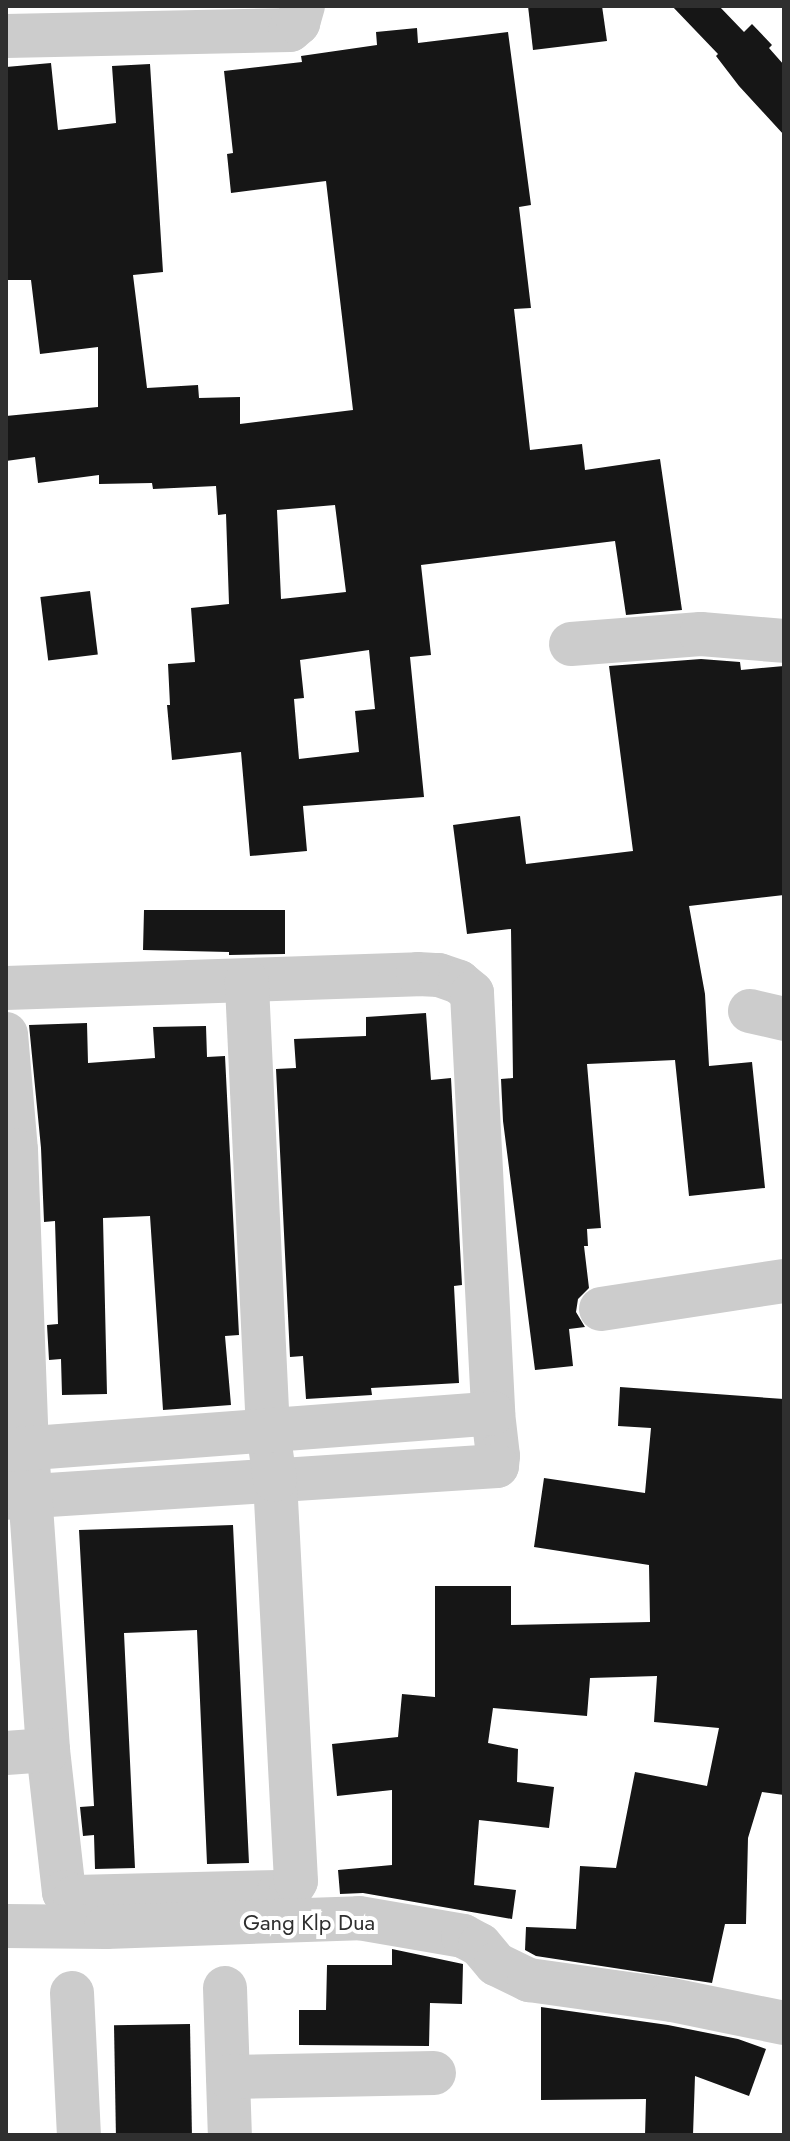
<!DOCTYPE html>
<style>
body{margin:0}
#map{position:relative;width:790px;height:2141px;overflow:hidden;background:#fff;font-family:Jost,sans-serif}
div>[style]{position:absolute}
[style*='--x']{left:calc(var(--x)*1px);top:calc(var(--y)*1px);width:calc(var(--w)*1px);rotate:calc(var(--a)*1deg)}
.building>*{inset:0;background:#161616;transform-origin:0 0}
.minor>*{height:44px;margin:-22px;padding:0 22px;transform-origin:22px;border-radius:22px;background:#ccc}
span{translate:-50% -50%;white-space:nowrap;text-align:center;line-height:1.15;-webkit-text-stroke:8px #fff;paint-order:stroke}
.street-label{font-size:22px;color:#2f2f2f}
.frame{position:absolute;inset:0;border:8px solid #2f2f2f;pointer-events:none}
</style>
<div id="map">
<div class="building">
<div style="clip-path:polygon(528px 6px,602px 6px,607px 41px,533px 50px)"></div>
<div style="clip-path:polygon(672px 6px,719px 6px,744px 32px,752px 24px,772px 45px,769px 48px,784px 65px,784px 135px,739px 86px,716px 56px,718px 54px)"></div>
<div style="clip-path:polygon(evenodd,417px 28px,418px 43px,508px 32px,531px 205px,519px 207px,531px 308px,514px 309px,530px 450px,582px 444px,585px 470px,660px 459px,682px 610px,626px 615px,615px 541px,421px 565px,431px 655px,410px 657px,424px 797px,303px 806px,307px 851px,250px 856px,241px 752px,172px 760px,167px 705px,170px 705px,168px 664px,195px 662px,191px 608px,229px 604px,226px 514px,218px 515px,216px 486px,153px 489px,152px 483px,99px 484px,99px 475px,38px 483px,35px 457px,6px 461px,6px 416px,98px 407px,98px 347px,40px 354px,31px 280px,6px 280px,6px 67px,51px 63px,58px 130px,116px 123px,112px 66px,150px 64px,163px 272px,133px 275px,147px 388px,198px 385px,199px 398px,240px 397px,240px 424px,353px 410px,326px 181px,231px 193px,227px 154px,233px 153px,224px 71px,302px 62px,301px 56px,377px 45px,376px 32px,417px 28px,335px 505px,346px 592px,281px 599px,277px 510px,335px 505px,417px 28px,369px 650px,375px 709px,355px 711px,359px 752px,299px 759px,294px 699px,304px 698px,300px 660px,369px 650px)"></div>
<div style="left:90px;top:591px;width:64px;height:50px;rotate:83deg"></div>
<div style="clip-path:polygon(701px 659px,740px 662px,741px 670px,784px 666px,784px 895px,689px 906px,705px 994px,709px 1066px,752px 1062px,765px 1188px,689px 1196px,675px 1060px,587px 1064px,601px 1228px,587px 1229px,588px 1246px,584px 1246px,589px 1288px,578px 1299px,576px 1312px,585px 1327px,569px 1329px,573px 1366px,535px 1370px,503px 1121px,501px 1079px,513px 1078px,511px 929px,467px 934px,453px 825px,520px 816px,526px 864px,633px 851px,609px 666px)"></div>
<div style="clip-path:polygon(144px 910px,285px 910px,285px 954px,229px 955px,229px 952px,143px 950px)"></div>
<div style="clip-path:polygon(426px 1013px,431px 1080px,451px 1078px,462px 1285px,454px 1286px,459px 1383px,371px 1388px,372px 1395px,306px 1399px,303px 1356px,290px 1357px,276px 1069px,296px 1068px,294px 1039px,366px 1036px,366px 1017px)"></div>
<div style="clip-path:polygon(87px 1023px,88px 1063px,155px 1058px,153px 1027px,206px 1026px,207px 1057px,225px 1056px,239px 1335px,225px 1336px,231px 1405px,163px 1410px,150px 1216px,103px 1218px,107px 1394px,62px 1395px,61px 1359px,49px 1360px,47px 1325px,58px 1324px,55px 1221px,44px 1222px,41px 1148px,29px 1025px)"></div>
<div style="clip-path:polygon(620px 1387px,784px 1399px,784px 1795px,762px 1792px,748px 1838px,746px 1924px,725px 1924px,712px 1983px,536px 1956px,525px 1950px,526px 1927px,576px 1929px,580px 1866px,616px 1868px,635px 1772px,707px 1786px,719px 1728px,654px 1722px,657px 1676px,590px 1678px,587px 1716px,493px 1708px,488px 1743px,518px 1749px,517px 1782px,554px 1787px,549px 1828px,479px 1820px,474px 1885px,516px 1890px,512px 1919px,363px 1893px,340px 1894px,338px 1870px,392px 1865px,392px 1790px,337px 1796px,332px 1744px,398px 1737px,402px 1694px,435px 1697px,435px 1586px,511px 1586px,511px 1625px,650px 1622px,649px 1565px,534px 1547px,544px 1478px,645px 1493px,651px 1428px,618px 1426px)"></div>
<div style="clip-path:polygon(233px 1525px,249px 1863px,207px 1864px,197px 1630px,124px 1633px,135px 1868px,95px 1869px,94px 1835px,83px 1836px,80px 1807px,94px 1806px,79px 1530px)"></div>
<div style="clip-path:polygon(392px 1949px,463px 1964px,462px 2004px,430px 2003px,429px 2046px,299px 2045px,299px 2010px,326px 2010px,327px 1965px,392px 1965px)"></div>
<div style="clip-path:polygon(541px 2007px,668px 2025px,738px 2039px,766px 2049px,749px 2096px,695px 2076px,693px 2135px,645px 2135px,646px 2099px,541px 2100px)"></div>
<div style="left:190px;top:2024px;width:111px;height:76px;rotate:89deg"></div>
</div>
<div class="minor">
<div style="--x:6;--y:36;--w:284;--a:-1.2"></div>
<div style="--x:290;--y:30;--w:11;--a:-41"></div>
<div style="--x:298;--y:23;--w:18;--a:-74"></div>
<div style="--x:571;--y:644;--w:130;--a:-4.4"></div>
<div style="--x:701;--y:634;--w:83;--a:4.8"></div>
<div style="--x:6;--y:988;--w:412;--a:-1.9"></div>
<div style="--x:418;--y:974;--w:21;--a:3"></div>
<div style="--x:439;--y:975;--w:21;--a:19"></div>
<div style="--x:459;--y:982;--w:17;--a:40"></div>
<div style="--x:472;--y:993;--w:421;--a:87.1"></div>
<div style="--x:493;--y:1413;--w:43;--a:83.4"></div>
<div style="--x:498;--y:1456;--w:10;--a:96"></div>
<div style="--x:497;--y:1466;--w:492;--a:176.3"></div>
<div style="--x:750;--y:1011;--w:35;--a:13"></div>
<div style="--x:6;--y:1034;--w:116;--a:85.1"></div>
<div style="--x:16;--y:1150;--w:299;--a:87.9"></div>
<div style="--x:27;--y:1449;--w:302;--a:86"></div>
<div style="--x:48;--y:1750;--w:143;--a:83.6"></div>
<div style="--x:64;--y:1892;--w:12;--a:24"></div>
<div style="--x:75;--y:1897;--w:204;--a:-1.4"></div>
<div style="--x:279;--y:1892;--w:12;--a:-14"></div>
<div style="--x:291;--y:1889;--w:9;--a:-58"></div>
<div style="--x:296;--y:1881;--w:402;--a:-93"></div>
<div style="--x:275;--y:1480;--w:49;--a:-98.1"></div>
<div style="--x:268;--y:1431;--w:450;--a:-92.7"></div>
<div style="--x:601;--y:1309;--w:185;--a:-8.7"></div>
<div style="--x:6;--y:1450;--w:488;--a:-4.3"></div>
<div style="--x:6;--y:1753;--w:42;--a:-4.1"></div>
<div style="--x:6;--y:1926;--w:100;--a:0.6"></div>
<div style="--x:106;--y:1927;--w:253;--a:-2"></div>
<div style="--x:359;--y:1918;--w:106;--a:9.8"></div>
<div style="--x:463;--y:1936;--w:19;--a:28"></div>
<div style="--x:480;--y:1945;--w:25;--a:50"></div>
<div style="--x:496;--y:1964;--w:37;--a:26"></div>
<div style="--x:529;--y:1980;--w:144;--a:8"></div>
<div style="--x:672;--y:2000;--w:114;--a:11.6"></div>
<div style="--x:225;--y:1988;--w:147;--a:88.1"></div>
<div style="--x:72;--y:1993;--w:142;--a:87.2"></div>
<div style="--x:228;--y:2077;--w:206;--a:-1.1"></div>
</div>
<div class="street-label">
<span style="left:309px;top:1923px">Gang Klp Dua</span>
</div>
<div class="frame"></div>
</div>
